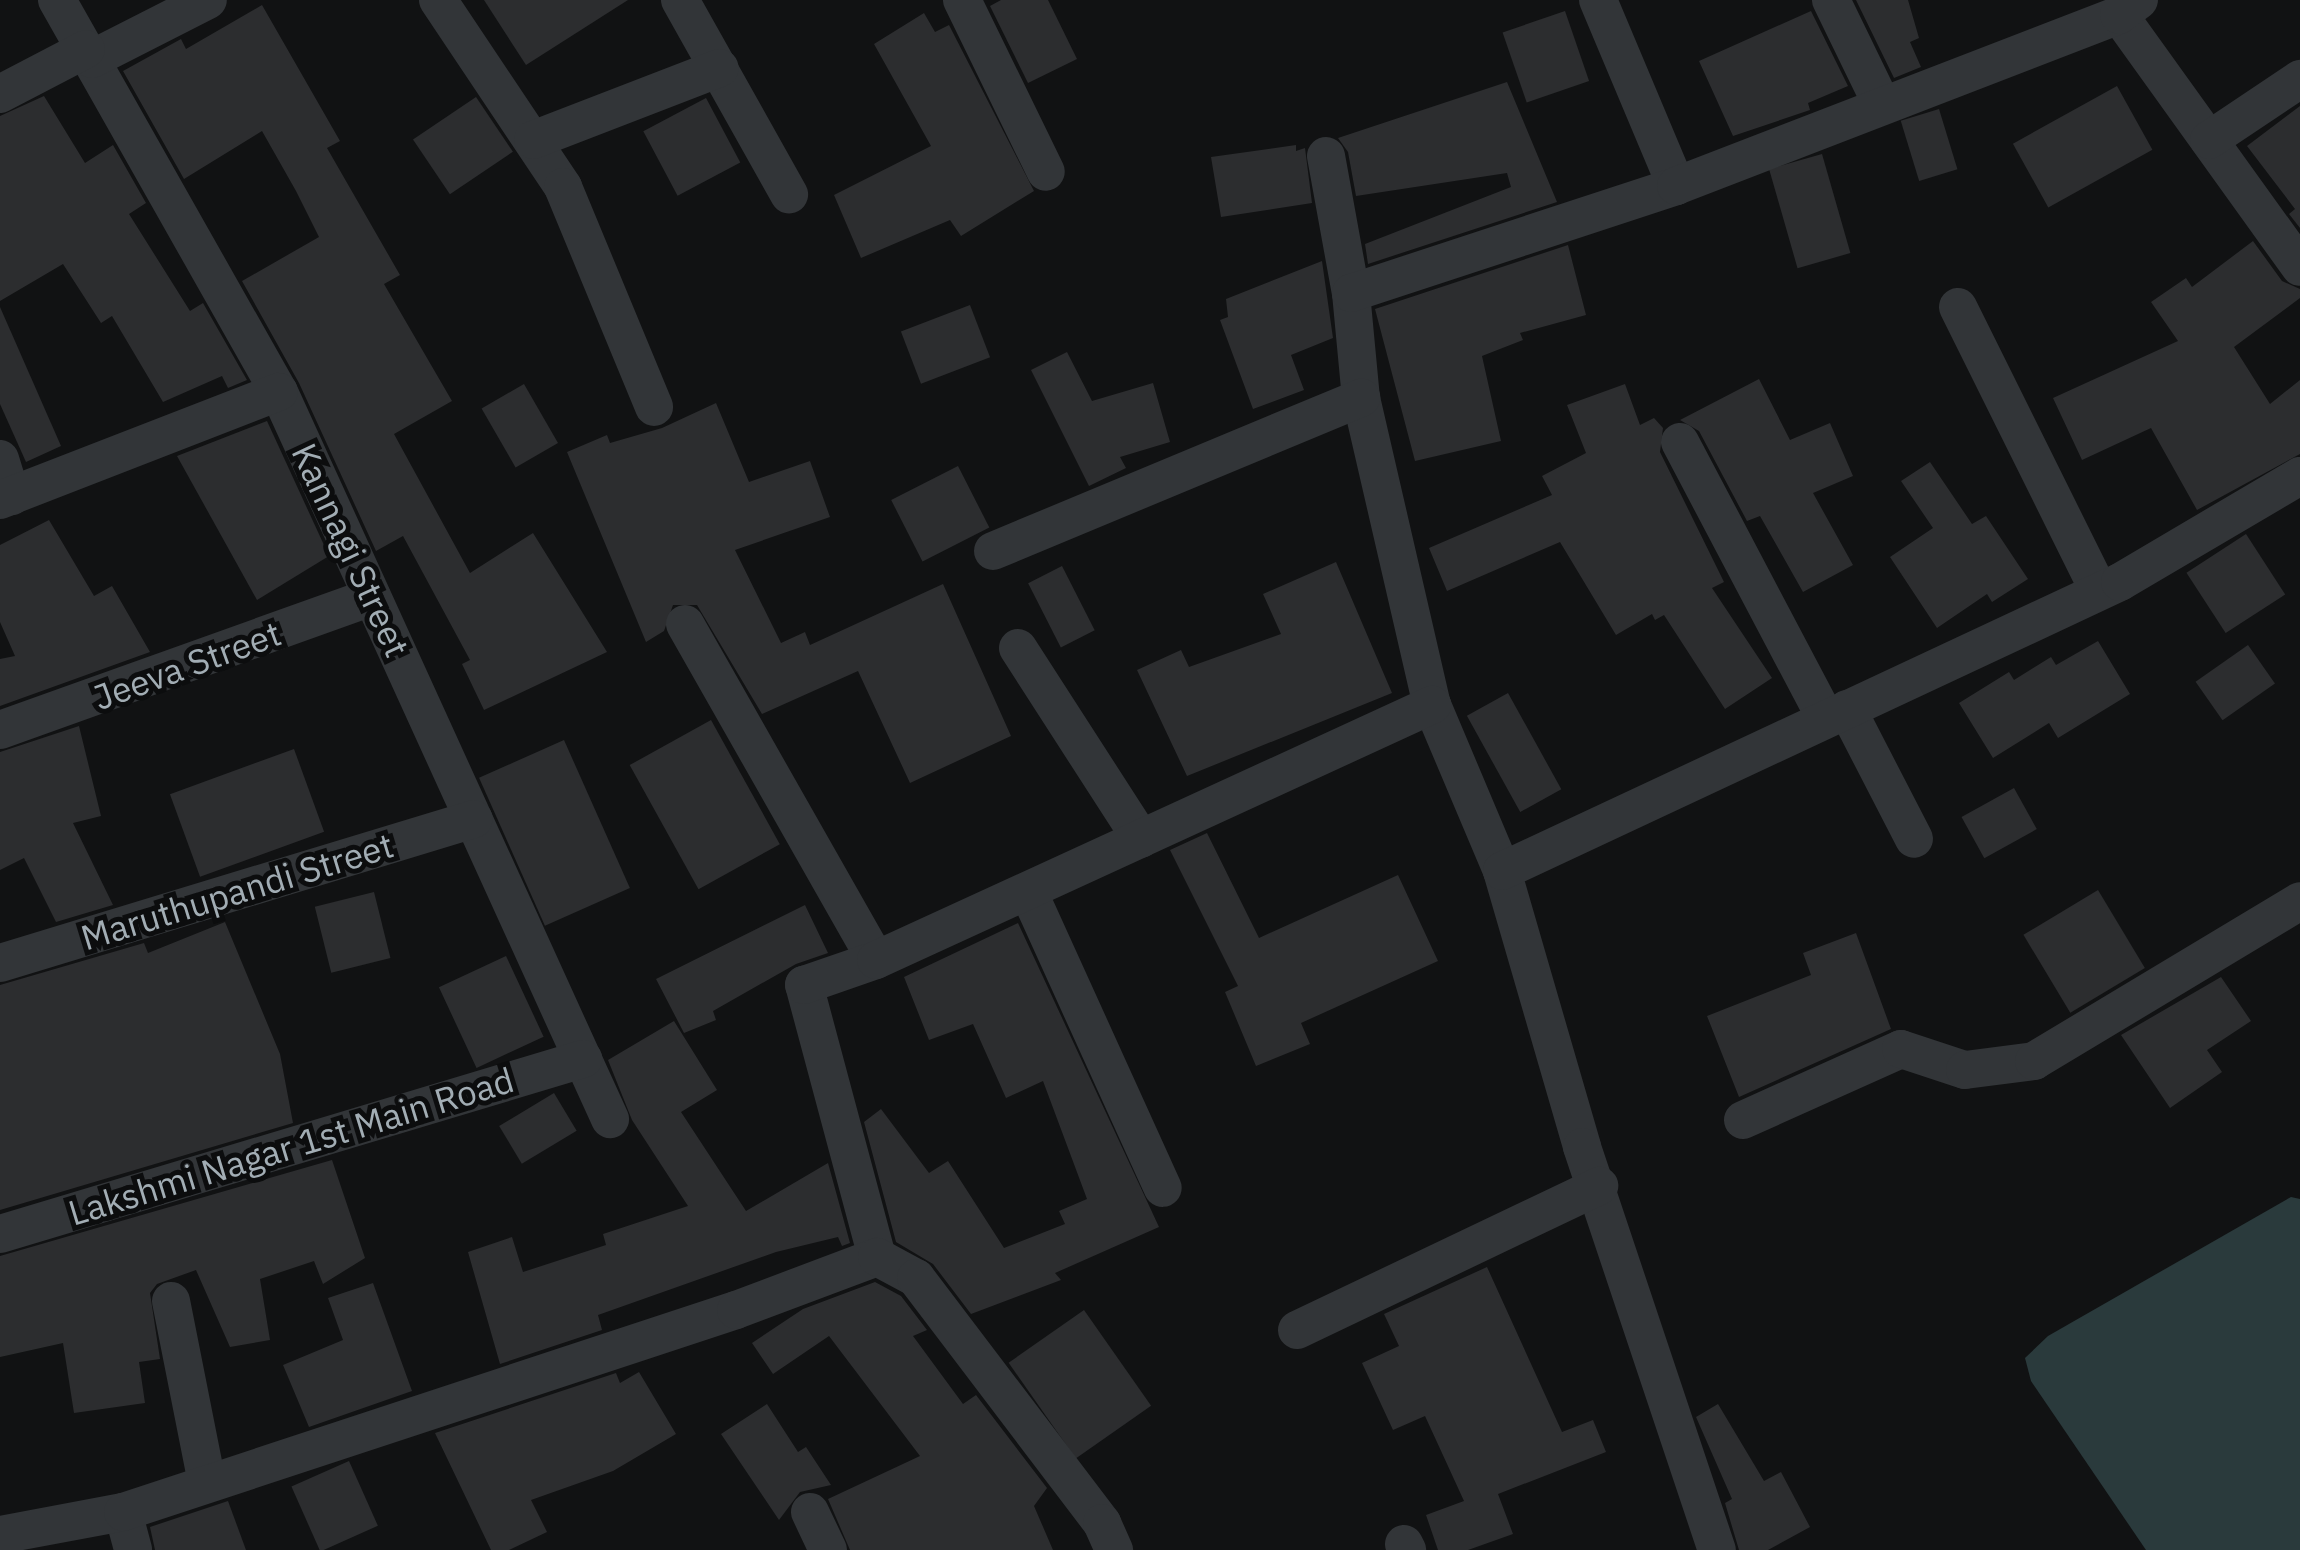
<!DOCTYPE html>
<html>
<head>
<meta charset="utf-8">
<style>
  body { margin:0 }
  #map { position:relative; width:2300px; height:1550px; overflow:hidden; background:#111213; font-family:"IBM Plex Sans",sans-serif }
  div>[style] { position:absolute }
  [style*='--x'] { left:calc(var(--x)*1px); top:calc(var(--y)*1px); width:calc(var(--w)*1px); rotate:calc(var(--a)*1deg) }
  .water>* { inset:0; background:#2a3a3c }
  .building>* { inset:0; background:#2c2d2f; transform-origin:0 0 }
  .street>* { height:38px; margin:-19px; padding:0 19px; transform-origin:19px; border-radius:19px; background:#323538 }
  span { translate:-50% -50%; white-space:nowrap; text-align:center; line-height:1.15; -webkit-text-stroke:10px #0c0d0e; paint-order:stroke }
  .street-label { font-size:35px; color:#a2adb4 }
</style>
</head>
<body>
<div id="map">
  <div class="water">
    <i style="clip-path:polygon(2291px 1197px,2300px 1199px,2300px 1550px,2146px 1550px,2031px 1381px,2025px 1358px,2048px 1336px)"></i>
  </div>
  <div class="building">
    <i style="clip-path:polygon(484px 0,628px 0,526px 65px)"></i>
    <i style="clip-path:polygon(1001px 0,1048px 0,1077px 59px,1028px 83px,990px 6px)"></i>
    <i style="clip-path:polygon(1856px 0,1908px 0,1919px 38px,1910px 42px,1921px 67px,1894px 78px)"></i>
    <i style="clip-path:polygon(262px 5px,340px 141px,327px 148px,400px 275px,384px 284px,452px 401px,394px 434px,470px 573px,533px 533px,607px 652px,484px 710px,462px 664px,470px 660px,403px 536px,376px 551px,299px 383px,242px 281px,319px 237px,296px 191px,262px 131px,184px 179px,123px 71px,181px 39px,186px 49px)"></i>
    <i style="left:1565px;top:11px;width:74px;height:66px;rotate:71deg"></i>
    <i style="clip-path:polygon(1811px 11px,1848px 86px,1808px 103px,1810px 110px,1733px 136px,1699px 61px)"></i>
    <i style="clip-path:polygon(924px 13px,935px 32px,949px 25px,1034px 191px,961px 236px,950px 220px,861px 258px,834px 195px,931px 146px,874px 44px)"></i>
    <i style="clip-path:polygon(1507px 82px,1557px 202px,1368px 264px,1365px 244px,1511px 187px,1507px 173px,1356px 196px,1348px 152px,1338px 138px)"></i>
    <i style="left:2117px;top:86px;width:73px;height:119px;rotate:61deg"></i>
    <i style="clip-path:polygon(44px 96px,85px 163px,113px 145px,146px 203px,129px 214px,190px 311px,203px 303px,247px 380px,228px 388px,222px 376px,163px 402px,112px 316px,101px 323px,63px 264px,0 301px,0 116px)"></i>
    <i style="left:476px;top:97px;width:66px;height:76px;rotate:56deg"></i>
    <i style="left:706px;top:98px;width:73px;height:71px;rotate:62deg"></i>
    <i style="clip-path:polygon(2300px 106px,2300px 228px,2289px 214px,2295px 209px,2247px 146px)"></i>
    <i style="left:1939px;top:109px;width:63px;height:40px;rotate:73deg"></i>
    <i style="clip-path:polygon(1296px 145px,1296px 151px,1305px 148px,1312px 203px,1221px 217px,1211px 157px)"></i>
    <i style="left:1822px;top:154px;width:103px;height:55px;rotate:74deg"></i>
    <i style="clip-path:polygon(2253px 241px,2282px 281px,2300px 289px,2300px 298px,2234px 347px,2270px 404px,2300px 380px,2300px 454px,2197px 510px,2151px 428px,2082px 460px,2053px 398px,2178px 341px,2151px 302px,2186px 278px,2192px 287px)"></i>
    <i style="clip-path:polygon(1568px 245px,1586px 315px,1520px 333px,1523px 340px,1482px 356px,1501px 441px,1415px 461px,1375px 309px)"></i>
    <i style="clip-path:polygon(1322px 261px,1333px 338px,1291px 355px,1304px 390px,1253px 409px,1220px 320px,1228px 317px,1226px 299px)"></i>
    <i style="left:970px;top:305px;width:56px;height:74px;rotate:69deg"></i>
    <i style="clip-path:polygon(0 307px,61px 446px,26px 462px,0 404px)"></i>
    <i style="clip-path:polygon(1067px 352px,1092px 401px,1153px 383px,1170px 442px,1120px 457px,1126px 468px,1089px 486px,1031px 370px)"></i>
    <i style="clip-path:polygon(1759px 379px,1790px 440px,1830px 423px,1853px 476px,1813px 493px,1853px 565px,1803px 592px,1760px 516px,1747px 521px,1699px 431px,1680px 420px)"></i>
    <i style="left:524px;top:384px;width:68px;height:49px;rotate:60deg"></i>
    <i style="clip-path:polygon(1625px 384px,1640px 425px,1654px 418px,1663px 428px,1660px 452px,1724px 582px,1712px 588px,1772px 678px,1725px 709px,1664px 615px,1655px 620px,1652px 614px,1616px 635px,1560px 542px,1447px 591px,1429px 548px,1552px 495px,1542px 476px,1586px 453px,1567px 405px)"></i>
    <i style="clip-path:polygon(716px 403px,749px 482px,810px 461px,830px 517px,735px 550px,781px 643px,805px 632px,810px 645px,943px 584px,1011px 736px,910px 783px,858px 671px,762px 714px,697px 605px,673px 605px,664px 631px,646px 642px,567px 452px,607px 435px,610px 443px,662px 428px)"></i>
    <i style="clip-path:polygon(267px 421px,329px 556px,257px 600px,177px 456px)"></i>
    <i style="clip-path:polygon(1930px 462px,1972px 524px,1986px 516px,2028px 579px,1992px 602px,1987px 594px,1937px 628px,1890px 557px,1933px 528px,1901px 481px)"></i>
    <i style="left:958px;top:466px;width:69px;height:75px;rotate:63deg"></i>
    <i style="clip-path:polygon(49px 520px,94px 596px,112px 586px,150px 652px,0 706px,0 659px,15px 656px,0 622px,0 545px)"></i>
    <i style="left:2246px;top:534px;width:72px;height:71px;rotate:57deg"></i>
    <i style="clip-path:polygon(1336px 562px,1392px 693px,1187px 776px,1137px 670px,1181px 650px,1189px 667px,1281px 634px,1263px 594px)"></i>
    <i style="left:1062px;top:566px;width:72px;height:38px;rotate:63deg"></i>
    <i style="clip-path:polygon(2098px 641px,2130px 694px,2058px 738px,2049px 723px,1993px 758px,1959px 703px,2009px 672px,2014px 680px,2051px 657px,2056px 665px)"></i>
    <i style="left:2248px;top:645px;width:47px;height:64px;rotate:55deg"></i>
    <i style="left:1508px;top:693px;width:110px;height:47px;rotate:61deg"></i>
    <i style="left:711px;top:720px;width:142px;height:93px;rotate:61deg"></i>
    <i style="clip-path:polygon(79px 726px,101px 816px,73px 823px,113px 905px,56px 922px,24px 858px,0 870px,0 752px)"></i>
    <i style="left:564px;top:740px;width:162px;height:93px;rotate:66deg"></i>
    <i style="left:294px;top:749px;width:88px;height:132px;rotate:70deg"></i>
    <i style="left:2014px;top:788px;width:47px;height:60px;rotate:61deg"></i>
    <i style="clip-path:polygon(1207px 833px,1259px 938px,1398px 875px,1438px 961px,1301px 1023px,1310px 1044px,1256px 1066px,1225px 992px,1238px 986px,1170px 850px)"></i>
    <i style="left:2098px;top:890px;width:91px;height:87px;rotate:59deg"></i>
    <i style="left:374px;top:892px;width:68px;height:61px;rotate:76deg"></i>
    <i style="clip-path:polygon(805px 905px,828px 953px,796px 964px,713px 1011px,716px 1020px,684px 1033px,656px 979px)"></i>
    <i style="clip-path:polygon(225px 922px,280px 1054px,293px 1123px,0 1210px,0 985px,144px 943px,148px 953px)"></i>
    <i style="clip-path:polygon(1018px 923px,1159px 1227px,1055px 1273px,1061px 1280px,971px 1314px,933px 1264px,896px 1242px,864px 1122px,881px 1109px,929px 1173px,948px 1161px,1004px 1248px,1065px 1224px,1059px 1211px,1087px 1199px,1043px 1081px,1006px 1098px,973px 1024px,929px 1040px,904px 977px)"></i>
    <i style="clip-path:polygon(1856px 933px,1891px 1029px,1739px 1097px,1707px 1016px,1811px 975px,1803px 953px)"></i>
    <i style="left:506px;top:956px;width:89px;height:74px;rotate:65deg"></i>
    <i style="clip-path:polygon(2221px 977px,2251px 1021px,2207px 1050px,2222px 1072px,2170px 1108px,2121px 1035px)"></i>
    <i style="clip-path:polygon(674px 1021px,717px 1090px,681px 1112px,746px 1211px,828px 1163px,850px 1243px,842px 1246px,838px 1237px,776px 1252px,598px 1315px,602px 1330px,500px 1364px,468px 1252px,512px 1237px,523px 1272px,606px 1245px,603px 1234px,688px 1206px,632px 1120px,608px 1060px)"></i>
    <i style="left:554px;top:1093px;width:44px;height:64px;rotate:59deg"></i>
    <i style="clip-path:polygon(332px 1160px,365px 1258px,323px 1284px,314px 1261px,260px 1279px,270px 1340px,230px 1347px,196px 1270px,157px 1284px,150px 1293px,160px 1359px,139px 1362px,145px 1403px,74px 1413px,63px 1343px,0 1357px,0 1256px)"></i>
    <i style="clip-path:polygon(1487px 1267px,1562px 1432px,1593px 1420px,1606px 1452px,1498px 1494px,1513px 1534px,1468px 1550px,1438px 1550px,1426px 1515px,1464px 1501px,1425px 1416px,1393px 1430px,1362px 1363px,1399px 1346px,1384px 1314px)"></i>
    <i style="clip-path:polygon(875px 1282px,901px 1296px,927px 1330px,913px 1336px,963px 1404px,976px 1395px,1047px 1488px,1034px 1506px,1053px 1550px,850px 1550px,828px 1499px,920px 1456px,829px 1336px,773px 1374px,752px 1343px,803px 1309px)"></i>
    <i style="clip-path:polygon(373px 1283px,412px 1391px,309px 1427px,283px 1365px,343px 1340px,328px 1298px)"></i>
    <i style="left:1084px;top:1310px;width:117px;height:92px;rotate:55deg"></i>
    <i style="clip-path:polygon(639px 1372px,676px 1434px,613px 1471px,531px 1500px,547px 1532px,509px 1550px,491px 1550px,435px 1433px,616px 1373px,620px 1383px)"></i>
    <i style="clip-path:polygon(767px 1404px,798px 1452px,806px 1447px,831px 1485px,800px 1492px,779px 1520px,721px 1434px)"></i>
    <i style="clip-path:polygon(1718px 1404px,1764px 1481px,1781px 1472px,1810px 1527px,1768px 1550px,1739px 1550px,1725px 1503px,1732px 1499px,1696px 1417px)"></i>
    <i style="left:349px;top:1461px;width:71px;height:63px;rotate:66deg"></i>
    <i style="clip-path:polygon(228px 1501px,246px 1550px,155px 1550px,150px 1527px)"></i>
  </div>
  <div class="street">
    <i style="--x:57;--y:0;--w:450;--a:60.5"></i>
    <i style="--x:279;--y:392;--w:799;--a:65.52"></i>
    <i style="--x:438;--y:0;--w:225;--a:56.2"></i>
    <i style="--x:563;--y:187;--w:238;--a:67.5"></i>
    <i style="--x:680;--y:0;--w:223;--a:60.7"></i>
    <i style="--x:962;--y:0;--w:191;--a:64"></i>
    <i style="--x:1598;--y:0;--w:202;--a:67.2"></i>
    <i style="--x:1831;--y:0;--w:114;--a:64.1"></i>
    <i style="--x:2119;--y:15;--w:310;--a:54.3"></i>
    <i style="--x:92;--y:59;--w:130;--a:-27"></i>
    <i style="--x:0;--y:94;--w:97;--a:-27.6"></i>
    <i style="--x:533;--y:140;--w:200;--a:-21.1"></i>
    <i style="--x:2209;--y:140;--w:110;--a:-33.8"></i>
    <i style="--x:1326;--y:156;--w:139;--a:79.7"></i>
    <i style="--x:1351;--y:293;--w:105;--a:84.6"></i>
    <i style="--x:1361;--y:398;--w:315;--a:77"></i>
    <i style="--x:1432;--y:705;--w:180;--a:67.1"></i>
    <i style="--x:1502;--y:871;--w:287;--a:73.8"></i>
    <i style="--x:1582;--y:1147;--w:425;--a:71.5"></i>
    <i style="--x:1351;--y:293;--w:342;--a:-18.2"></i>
    <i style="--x:1676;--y:186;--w:475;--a:-21.1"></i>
    <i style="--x:2119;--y:15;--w:25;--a:-37"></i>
    <i style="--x:1958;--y:307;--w:317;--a:63.6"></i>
    <i style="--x:1680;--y:442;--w:313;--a:62.2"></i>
    <i style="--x:0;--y:459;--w:39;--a:73"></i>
    <i style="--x:0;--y:500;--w:299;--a:-21.2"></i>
    <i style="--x:993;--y:551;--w:399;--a:-22.6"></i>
    <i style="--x:685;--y:624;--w:386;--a:60.4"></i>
    <i style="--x:1018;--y:648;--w:227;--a:57.2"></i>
    <i style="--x:1847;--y:709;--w:146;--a:62.7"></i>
    <i style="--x:0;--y:730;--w:395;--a:-19.7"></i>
    <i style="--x:1502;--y:871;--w:682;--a:-25.06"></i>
    <i style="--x:2120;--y:582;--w:209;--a:-30.5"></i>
    <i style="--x:1028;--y:891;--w:326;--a:65.6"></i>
    <i style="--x:0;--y:963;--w:495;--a:-16.9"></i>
    <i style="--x:1743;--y:1120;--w:173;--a:-24.2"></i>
    <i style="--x:1901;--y:1049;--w:67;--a:18.2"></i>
    <i style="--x:1965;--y:1070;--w:70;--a:-7.4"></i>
    <i style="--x:2034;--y:1061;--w:310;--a:-31"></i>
    <i style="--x:0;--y:1234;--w:609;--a:-16.71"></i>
    <i style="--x:877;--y:1257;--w:282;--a:-105"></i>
    <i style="--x:804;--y:985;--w:76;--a:-19.1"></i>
    <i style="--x:876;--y:960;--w:612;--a:-24.64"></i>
    <i style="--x:171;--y:1301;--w:186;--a:78.8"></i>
    <i style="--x:1297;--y:1330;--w:335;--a:-25.5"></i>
    <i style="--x:123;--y:1512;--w:39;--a:75"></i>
    <i style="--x:810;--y:1512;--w:42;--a:64.7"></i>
    <i style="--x:0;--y:1535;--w:125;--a:-10.6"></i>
    <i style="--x:123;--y:1512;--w:645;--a:-18.24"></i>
    <i style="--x:736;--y:1310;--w:151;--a:-20.6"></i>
    <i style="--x:877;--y:1257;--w:44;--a:28.3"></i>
    <i style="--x:916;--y:1278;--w:308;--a:52.8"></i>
    <i style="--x:1102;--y:1523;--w:30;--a:66"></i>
    <i style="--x:1404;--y:1544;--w:7;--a:63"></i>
  </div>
  <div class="street-label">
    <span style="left:351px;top:550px;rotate:65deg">Kannagi Street</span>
    <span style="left:187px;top:665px;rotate:-20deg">Jeeva Street</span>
    <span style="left:237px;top:891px;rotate:-17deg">Maruthupandi Street</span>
    <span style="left:291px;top:1146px;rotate:-17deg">Lakshmi Nagar 1st Main Road</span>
  </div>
</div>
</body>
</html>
